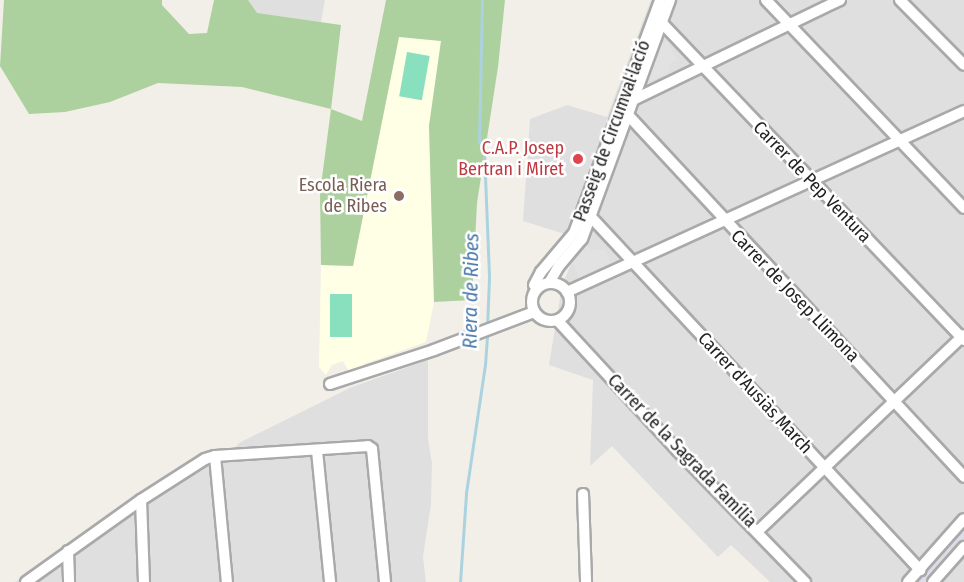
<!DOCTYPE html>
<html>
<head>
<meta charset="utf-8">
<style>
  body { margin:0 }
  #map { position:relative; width:964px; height:582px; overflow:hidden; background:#f2efe9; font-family:"Fira Sans Condensed",sans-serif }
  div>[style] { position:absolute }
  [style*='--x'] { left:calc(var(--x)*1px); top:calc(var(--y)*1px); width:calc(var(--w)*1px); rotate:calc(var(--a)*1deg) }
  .residential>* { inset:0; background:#e0dfdf }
  .education>* { inset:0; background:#ffffe5 }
  .forest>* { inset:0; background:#add19e }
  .pitch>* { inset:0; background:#88e0be; transform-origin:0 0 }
  .parking>* { inset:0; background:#e2e2e2 }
  .plaza>* { inset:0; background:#dddde8 }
  .stream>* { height:3px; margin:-1.5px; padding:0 1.5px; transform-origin:1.5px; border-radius:1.5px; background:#aad3df }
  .roads { filter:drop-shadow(2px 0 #a9a9a9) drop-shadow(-2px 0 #a9a9a9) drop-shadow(0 2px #a9a9a9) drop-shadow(0 -2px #a9a9a9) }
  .minor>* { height:10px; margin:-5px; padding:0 5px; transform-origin:5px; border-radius:5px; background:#fff }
  .minor>.ring { margin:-5px; padding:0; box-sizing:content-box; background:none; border:10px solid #fff; border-radius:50% }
  .dots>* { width:16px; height:16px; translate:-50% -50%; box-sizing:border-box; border:3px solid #fff; border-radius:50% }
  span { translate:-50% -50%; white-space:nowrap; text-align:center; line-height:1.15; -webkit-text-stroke:5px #fff; paint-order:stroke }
  .street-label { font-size:18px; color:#222 }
  .health-label { font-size:18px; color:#be3a42 }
  .right { translate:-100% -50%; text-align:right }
  .education-label { font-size:18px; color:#785e54 }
  .water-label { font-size:20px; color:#4a7aab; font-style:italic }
</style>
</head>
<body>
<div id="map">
  <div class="residential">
    <i style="clip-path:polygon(245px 0,325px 0,319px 32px,257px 21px)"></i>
    <i style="clip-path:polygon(651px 0,964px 0,964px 582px,770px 582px,731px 545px,718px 557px,612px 446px,590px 466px,593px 380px,549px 365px,562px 286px,581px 239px,523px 221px,530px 119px,567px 105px,607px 117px)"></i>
    <i style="clip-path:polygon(428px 360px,428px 439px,432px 463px,431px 504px,423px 557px,426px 582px,15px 582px,206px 450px,234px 449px,239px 443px,352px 387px)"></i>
  </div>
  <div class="education">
    <i style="clip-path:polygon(399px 36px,441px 41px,429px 126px,434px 302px,426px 342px,364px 364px,364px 367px,354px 371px,348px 370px,343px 361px,332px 365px,326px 375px,319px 367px,321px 265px,353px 266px)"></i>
  </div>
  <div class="forest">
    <i style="clip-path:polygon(4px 0,162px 0,162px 5px,189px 34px,207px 33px,214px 0,248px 0,257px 13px,341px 25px,331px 109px,362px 121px,386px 0,505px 0,498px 67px,477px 203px,472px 300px,434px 302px,429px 126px,441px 41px,399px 37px,353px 266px,321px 265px,320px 193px,331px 109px,242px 87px,158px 83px,110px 102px,65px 112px,29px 114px,0 66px)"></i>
  </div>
  <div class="pitch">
    <i style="left:407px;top:52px;width:23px;height:45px;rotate:10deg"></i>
    <i style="left:330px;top:294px;width:22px;height:43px"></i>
  </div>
  <div class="parking">
    <i style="clip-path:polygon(658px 39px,661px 43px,667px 41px,677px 60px,668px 65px,671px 71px,651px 81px,648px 75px)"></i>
    <i style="clip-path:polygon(582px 239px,591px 250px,605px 250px,610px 263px,580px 277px,568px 256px)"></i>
  </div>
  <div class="plaza">
    <i style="clip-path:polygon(964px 523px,964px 539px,941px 565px,926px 582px,912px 582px)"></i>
  </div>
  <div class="stream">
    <i style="--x:482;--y:0;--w:141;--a:91.2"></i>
    <i style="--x:479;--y:141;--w:11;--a:63"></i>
    <i style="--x:484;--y:151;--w:127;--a:87.7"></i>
    <i style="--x:489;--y:278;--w:49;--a:92.3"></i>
    <i style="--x:460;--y:582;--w:89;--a:-86.1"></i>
    <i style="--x:466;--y:493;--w:129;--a:-81.6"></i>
    <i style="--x:485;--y:365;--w:32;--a:-86"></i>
  </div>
  <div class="roads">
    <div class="minor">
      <i style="--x:766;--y:0;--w:287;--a:46.4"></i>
      <i style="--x:900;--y:0;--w:91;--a:45.4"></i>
      <i style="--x:661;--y:22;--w:439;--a:46.4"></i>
      <i style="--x:633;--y:100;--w:230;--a:-25.8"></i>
      <i style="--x:628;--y:115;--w:494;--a:47.1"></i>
      <i style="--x:591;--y:217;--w:483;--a:47"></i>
      <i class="ring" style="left:532px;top:283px;width:28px;height:28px"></i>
      <i style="--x:549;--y:283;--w:20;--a:-60"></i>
      <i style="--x:559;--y:266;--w:35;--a:-50"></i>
      <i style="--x:582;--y:239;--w:255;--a:-69.8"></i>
      <i style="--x:534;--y:285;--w:15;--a:-62"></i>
      <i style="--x:541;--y:272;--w:51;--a:-49.8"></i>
      <i style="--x:574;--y:233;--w:248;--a:-69.7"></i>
      <i style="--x:567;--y:292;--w:436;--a:-24.5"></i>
      <i style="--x:558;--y:321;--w:176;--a:47.3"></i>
      <i style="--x:677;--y:450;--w:184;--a:45.9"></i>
      <i style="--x:330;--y:384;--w:109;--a:-18.1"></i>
      <i style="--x:434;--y:350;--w:107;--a:-20.8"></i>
      <i style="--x:317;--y:451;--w:132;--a:84.3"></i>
      <i style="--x:215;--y:456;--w:127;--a:84.6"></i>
      <i style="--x:583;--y:494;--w:88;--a:88"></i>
      <i style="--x:141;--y:500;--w:82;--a:87.9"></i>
      <i style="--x:758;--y:531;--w:284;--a:-43.6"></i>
      <i style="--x:68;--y:551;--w:31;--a:88"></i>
      <i style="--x:26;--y:582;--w:141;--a:-35.5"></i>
      <i style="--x:141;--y:500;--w:76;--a:-32.6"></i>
      <i style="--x:205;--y:459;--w:10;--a:-17"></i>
      <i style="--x:215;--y:456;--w:153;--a:-3.7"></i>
      <i style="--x:368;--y:446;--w:5;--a:37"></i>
      <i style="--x:372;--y:449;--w:134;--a:84.4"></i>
      <i style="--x:908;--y:582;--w:84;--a:-48.4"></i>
      <i style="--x:933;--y:582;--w:47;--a:-48.5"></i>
    </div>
  </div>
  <div class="dots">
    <i style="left:578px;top:159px;background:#e0444e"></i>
    <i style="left:399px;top:196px;background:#8d6e63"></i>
  </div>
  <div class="street-label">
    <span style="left:612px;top:131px;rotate:-70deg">Passeig de Circumval·lació</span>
    <span style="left:812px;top:182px;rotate:46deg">Carrer de Pep Ventura</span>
    <span style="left:795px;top:296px;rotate:46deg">Carrer de Josep Llimona</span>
    <span style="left:755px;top:393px;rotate:47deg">Carrer d'Ausiàs March</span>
    <span style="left:682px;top:451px;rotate:46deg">Carrer de la Sagrada Família</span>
  </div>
  <div class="health-label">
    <span class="right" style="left:564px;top:159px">C.A.P. Josep<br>Bertran i Miret</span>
  </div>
  <div class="education-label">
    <span class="right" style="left:387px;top:196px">Escola Riera<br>de Ribes</span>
  </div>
  <div class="water-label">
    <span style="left:471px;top:291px;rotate:-89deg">Riera de Ribes</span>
  </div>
</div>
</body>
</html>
